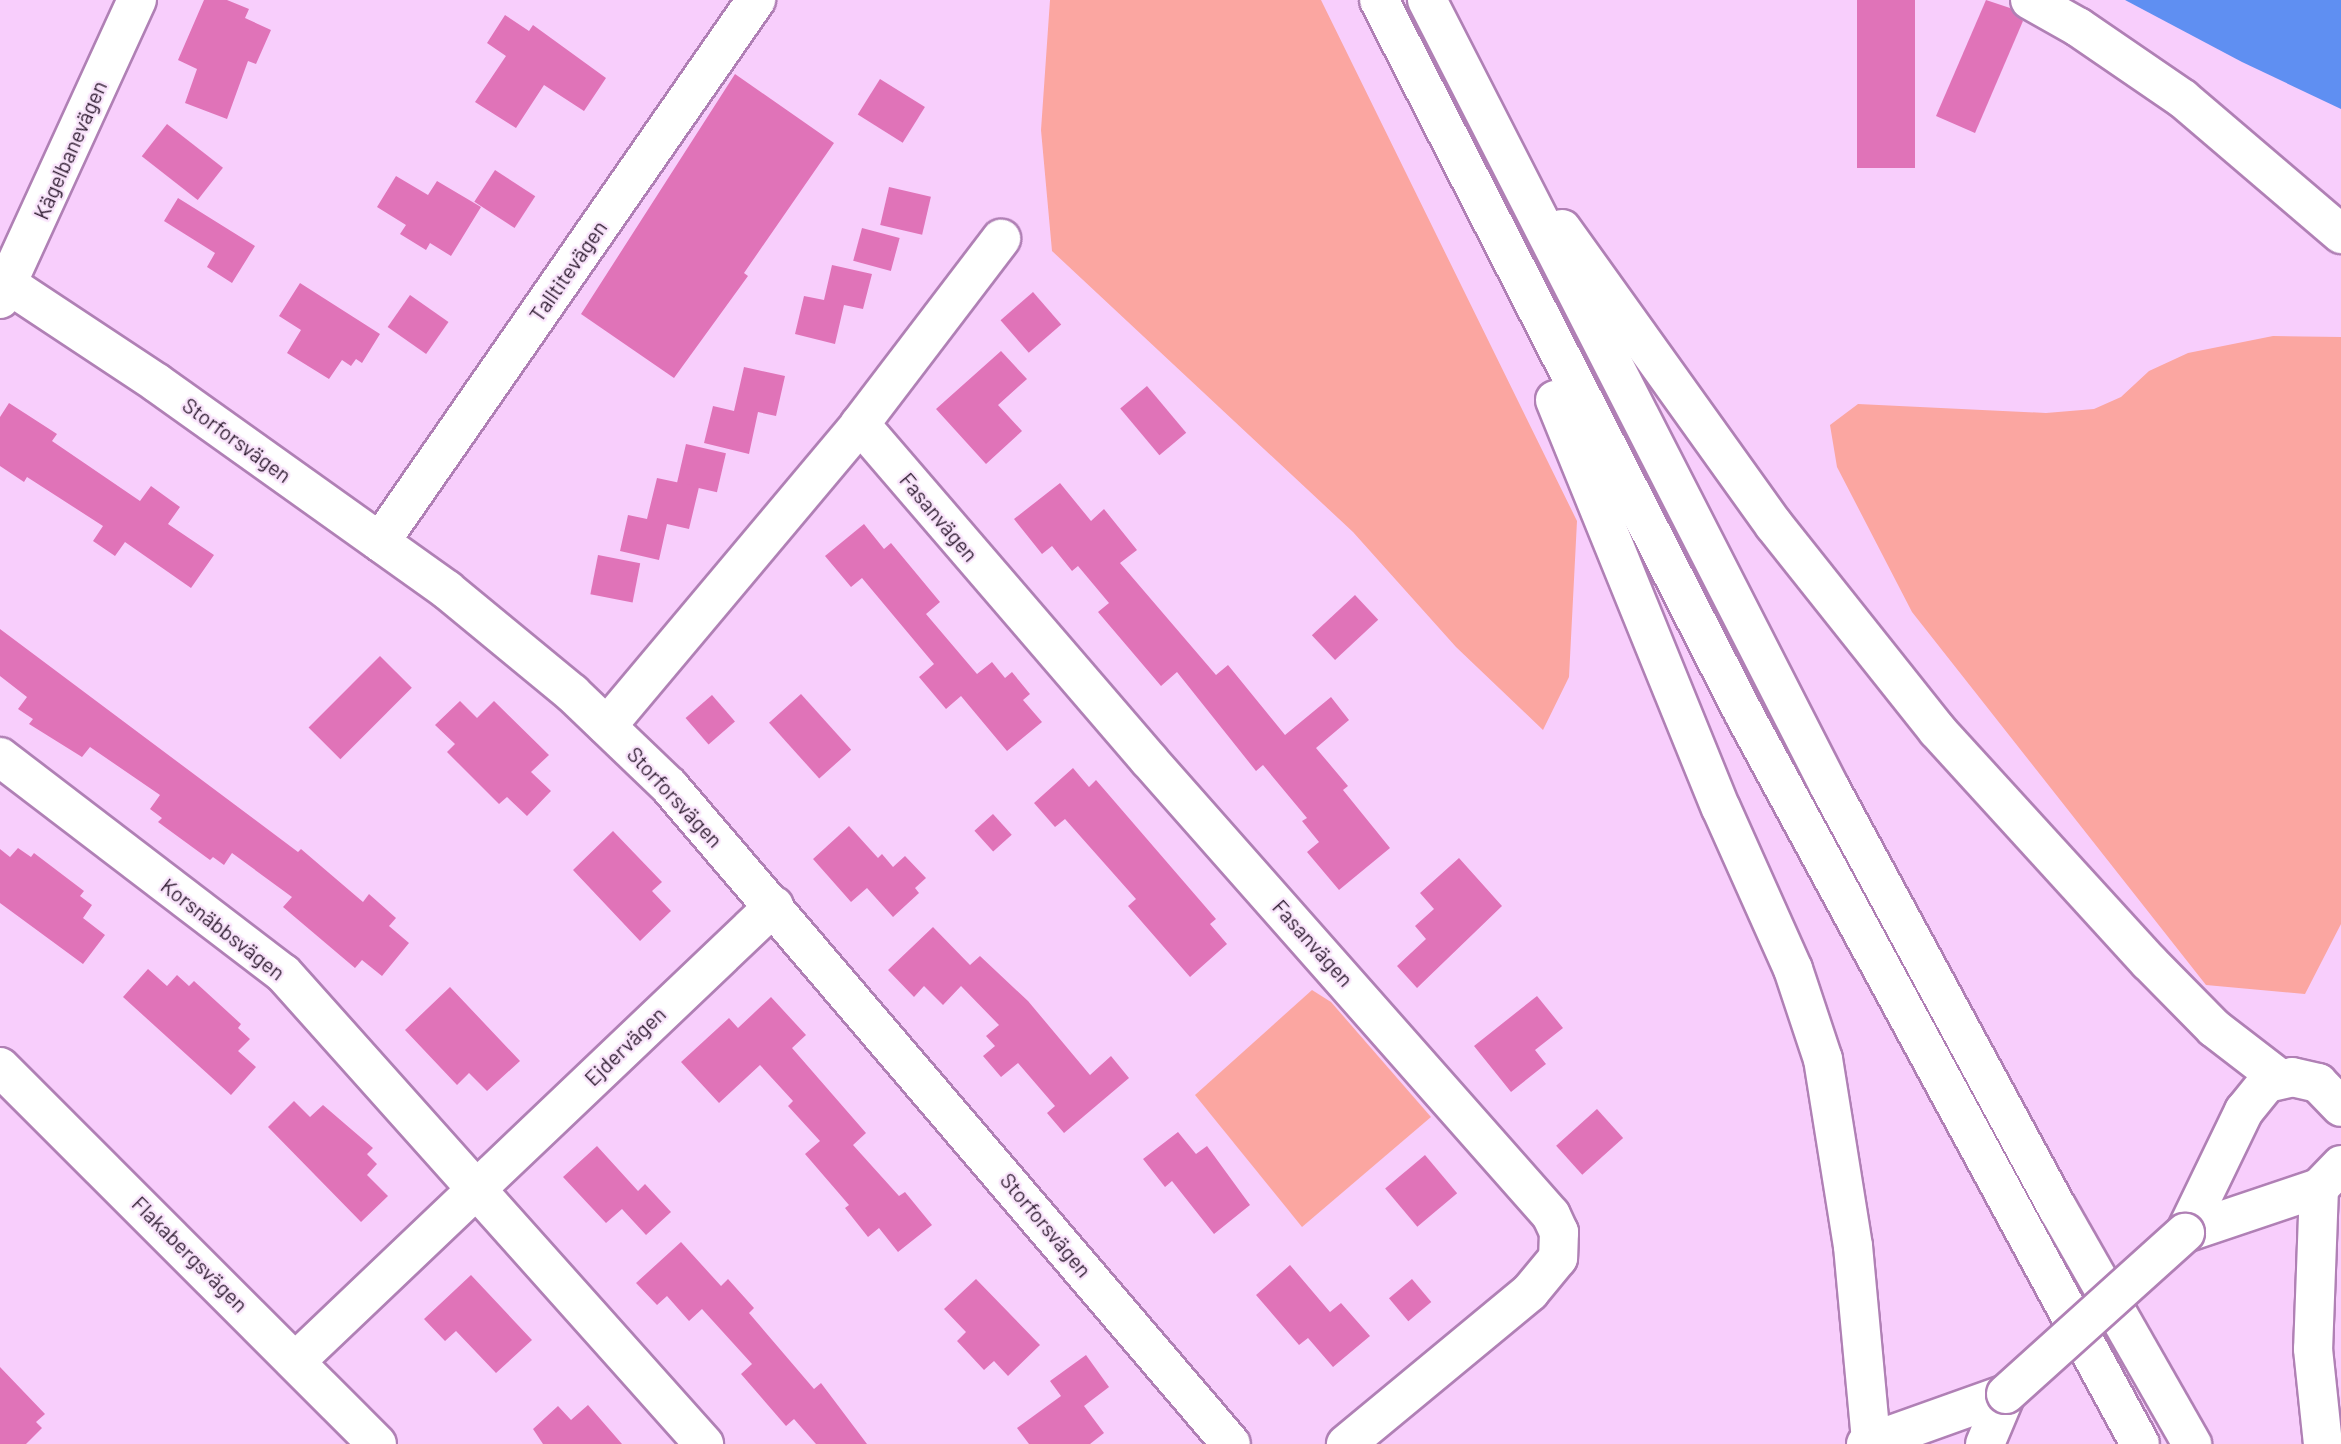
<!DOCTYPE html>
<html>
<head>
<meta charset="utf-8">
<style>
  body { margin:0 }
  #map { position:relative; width:2341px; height:1444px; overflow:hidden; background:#f8cefc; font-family:Barlow,sans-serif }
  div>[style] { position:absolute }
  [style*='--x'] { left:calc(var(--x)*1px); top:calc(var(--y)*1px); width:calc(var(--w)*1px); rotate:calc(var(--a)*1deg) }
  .green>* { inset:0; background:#fba6a1 }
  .water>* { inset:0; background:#5f8ff2 }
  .building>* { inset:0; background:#e073b8; transform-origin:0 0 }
  .roads { filter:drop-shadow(2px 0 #b080b5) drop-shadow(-2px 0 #b080b5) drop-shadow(0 2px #b080b5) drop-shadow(0 -2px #b080b5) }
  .minor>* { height:38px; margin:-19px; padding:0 19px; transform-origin:19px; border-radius:19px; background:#fff }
  .highway>* { height:38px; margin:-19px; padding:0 19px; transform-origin:19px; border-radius:19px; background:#fff }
  .bridges { filter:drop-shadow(2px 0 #b080b5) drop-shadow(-2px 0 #b080b5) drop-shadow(0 2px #b080b5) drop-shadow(0 -2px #b080b5) }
  .minor-bridge>* { height:38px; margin:-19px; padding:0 19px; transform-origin:19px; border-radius:19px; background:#fff }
  span { translate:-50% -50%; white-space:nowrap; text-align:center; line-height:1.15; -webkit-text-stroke:5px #f9e4fb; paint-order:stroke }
  .street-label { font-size:21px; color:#311e33 }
</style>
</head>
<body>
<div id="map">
  <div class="green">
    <i style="clip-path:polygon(1050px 0,1321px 0,1577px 521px,1569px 677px,1543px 730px,1456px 647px,1353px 532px,1052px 251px,1041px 130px)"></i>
    <i style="clip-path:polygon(2273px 336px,2341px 337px,2341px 924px,2305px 994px,2206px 985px,1912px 612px,1837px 467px,1830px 425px,1858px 404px,2046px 413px,2094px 409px,2121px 397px,2149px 371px,2188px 353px)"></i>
    <i style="clip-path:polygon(1312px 990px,1331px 1002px,1431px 1117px,1302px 1227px,1195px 1095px)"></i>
  </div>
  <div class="water">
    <i style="clip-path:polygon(2125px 0,2341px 0,2341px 109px,2242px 62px)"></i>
  </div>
  <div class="building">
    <i style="clip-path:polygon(204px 0,227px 0,249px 9px,245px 18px,271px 30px,256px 64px,248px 61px,227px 119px,185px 103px,197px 69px,178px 60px)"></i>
    <i style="left:1857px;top:0;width:58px;height:168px"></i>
    <i style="clip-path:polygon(1986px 0,2010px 8px,2023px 21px,1975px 133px,1936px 116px)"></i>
    <i style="clip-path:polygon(505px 15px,529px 31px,533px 25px,606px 78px,584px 111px,544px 85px,516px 128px,475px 102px,506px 56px,487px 43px)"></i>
    <i style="clip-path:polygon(735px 74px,834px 143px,744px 273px,748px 276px,674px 378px,581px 314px)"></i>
    <i style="left:880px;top:79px;width:53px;height:42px;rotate:32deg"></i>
    <i style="left:167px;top:124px;width:71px;height:41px;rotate:38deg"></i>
    <i style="left:495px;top:170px;width:48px;height:38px;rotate:33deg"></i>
    <i style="clip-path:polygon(396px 176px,428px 195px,437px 181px,481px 207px,451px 256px,430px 243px,426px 250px,400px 234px,406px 225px,377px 207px)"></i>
    <i style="left:889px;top:187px;width:43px;height:39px;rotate:13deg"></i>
    <i style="clip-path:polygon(178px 198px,255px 246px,232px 283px,207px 267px,215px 253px,164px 221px)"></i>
    <i style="left:862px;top:228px;width:39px;height:34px;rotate:15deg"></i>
    <i style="clip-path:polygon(832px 265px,872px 274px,863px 309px,844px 305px,835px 344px,795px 334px,804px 296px,824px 300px)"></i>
    <i style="clip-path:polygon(300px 283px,380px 334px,362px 363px,356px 359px,351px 366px,342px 360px,329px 379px,287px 353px,301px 330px,279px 316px)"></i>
    <i style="left:1033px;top:292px;width:43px;height:43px;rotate:49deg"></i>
    <i style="left:410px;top:295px;width:47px;height:39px;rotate:35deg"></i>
    <i style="clip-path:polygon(1001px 351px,1027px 379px,998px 405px,1022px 431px,986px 464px,936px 409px)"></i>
    <i style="clip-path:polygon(744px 367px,785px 376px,776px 416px,758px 412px,749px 454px,704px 443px,713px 406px,734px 411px)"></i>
    <i style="left:1147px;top:386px;width:61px;height:35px;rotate:50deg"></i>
    <i style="clip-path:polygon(9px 403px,57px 434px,52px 441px,140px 501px,151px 486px,180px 507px,168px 524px,214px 555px,191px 588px,125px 542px,115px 556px,93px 541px,103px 526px,27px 477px,24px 482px,0 466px,0 417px)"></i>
    <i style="left:686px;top:444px;width:41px;height:40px;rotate:13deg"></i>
    <i style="clip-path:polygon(657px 478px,699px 487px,689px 529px,667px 524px,659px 560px,620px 551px,628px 515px,647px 519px)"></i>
    <i style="clip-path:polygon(1060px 483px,1091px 521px,1104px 509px,1137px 550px,1120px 563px,1216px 675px,1228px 665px,1285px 735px,1331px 697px,1349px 720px,1316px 748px,1348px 786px,1343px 790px,1390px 848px,1339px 890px,1307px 852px,1319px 842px,1302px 821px,1307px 818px,1263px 765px,1256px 771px,1177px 672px,1161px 686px,1098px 612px,1109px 603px,1078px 566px,1072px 571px,1052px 546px,1042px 554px,1014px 519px)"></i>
    <i style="clip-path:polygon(864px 524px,884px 549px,891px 543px,940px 602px,926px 614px,977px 674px,992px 662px,1005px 678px,1012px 672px,1030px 694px,1023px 700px,1042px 722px,1007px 751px,961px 696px,946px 709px,919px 677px,934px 664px,862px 578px,851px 587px,825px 556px)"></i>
    <i style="left:598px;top:555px;width:43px;height:40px;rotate:11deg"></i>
    <i style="left:1355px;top:595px;width:34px;height:59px;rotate:47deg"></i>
    <i style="clip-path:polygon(0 629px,298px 852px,301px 849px,363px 902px,369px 894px,396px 918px,389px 926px,409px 943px,382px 976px,362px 960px,355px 968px,283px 907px,292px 897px,232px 853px,224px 865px,213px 857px,210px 860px,158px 822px,162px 818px,150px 809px,160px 795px,90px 747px,82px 757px,29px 724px,33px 719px,18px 709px,27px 697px,0 676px)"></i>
    <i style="left:380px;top:656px;width:45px;height:101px;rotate:45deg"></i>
    <i style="left:801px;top:694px;width:75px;height:43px;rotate:48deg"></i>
    <i style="left:712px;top:695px;width:35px;height:35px;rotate:49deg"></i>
    <i style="clip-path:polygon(460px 701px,477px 718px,494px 701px,549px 755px,531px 772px,551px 791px,527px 816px,507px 797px,499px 804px,447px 752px,455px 744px,435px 725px)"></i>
    <i style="clip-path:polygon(1073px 768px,1089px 787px,1096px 780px,1216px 919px,1210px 924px,1227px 944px,1190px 977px,1128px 906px,1136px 899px,1065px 819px,1055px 827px,1034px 803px)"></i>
    <i style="left:993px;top:814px;width:28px;height:25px;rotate:48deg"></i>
    <i style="clip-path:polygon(849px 826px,878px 858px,882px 854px,893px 867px,905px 856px,926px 878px,915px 888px,919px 893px,893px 917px,867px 888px,851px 902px,813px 859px)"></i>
    <i style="clip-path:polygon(613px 831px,662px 882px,652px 891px,671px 911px,640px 941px,573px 870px)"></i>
    <i style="clip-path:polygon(18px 848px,31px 857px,34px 853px,84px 891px,80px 896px,92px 905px,83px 918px,105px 935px,83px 964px,0 903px,0 849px,10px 857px)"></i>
    <i style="clip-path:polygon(1459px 858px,1502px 906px,1417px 988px,1397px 966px,1426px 939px,1415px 926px,1434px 909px,1420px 893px)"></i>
    <i style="clip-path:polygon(933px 927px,970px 965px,980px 956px,1028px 1001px,1090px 1075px,1111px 1056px,1129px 1078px,1064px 1133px,1047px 1113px,1055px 1106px,1018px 1063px,1001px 1077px,983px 1056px,995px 1046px,986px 1036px,999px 1025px,961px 986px,943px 1005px,924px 986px,914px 997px,888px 970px)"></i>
    <i style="clip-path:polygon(148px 969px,167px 986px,177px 975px,189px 986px,194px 981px,241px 1024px,238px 1028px,250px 1039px,238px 1051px,256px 1067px,231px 1095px,123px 997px)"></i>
    <i style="clip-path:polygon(450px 987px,520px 1061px,487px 1091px,469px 1073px,457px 1085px,405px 1030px)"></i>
    <i style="clip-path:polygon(1537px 996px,1563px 1028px,1535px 1050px,1546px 1064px,1511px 1092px,1474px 1046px)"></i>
    <i style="clip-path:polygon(771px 997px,806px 1035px,792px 1048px,866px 1133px,853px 1145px,899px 1196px,905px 1192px,932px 1225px,898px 1252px,879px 1228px,868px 1237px,845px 1208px,849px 1205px,805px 1154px,820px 1141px,788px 1106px,793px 1101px,760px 1065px,719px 1103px,681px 1062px,729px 1018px,738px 1028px)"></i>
    <i style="clip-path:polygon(294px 1101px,310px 1117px,323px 1105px,373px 1148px,367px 1154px,377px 1164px,367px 1175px,388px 1196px,361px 1222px,268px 1127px)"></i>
    <i style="left:1597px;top:1109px;width:39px;height:55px;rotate:48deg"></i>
    <i style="clip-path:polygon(1178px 1132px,1196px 1154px,1207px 1146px,1250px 1205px,1214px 1234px,1172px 1181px,1165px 1187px,1143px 1159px)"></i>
    <i style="clip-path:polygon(597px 1146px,638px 1191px,645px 1184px,671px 1212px,646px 1235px,622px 1209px,606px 1223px,563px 1177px)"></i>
    <i style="left:1425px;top:1155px;width:50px;height:52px;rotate:50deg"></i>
    <i style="clip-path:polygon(681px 1242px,721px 1286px,728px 1279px,754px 1308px,749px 1313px,814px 1389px,821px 1383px,867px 1444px,816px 1444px,794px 1419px,786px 1426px,741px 1374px,752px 1364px,702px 1309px,689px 1321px,667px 1296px,657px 1305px,636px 1283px)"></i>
    <i style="clip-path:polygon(1290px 1265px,1330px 1312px,1341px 1303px,1370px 1336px,1333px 1367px,1308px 1338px,1299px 1345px,1256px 1295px)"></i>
    <i style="clip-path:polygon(471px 1275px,532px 1340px,496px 1373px,456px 1331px,445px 1341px,424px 1319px)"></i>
    <i style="clip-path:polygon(976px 1279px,1040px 1345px,1008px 1376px,994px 1361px,984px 1370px,957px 1341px,966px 1332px,944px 1309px)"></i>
    <i style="left:1412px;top:1279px;width:30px;height:30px;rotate:50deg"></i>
    <i style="clip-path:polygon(1086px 1355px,1109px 1387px,1084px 1406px,1104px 1433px,1090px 1444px,1029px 1444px,1017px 1428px,1061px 1396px,1050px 1381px)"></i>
    <i style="clip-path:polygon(0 1367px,45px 1414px,36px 1422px,42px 1428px,26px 1444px,0 1444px)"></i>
    <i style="clip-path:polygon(588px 1405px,622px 1444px,543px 1444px,533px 1429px,558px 1406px,571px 1420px)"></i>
  </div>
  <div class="roads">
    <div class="minor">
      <i style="--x:2030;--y:0;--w:55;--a:29.4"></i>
      <i style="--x:2078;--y:27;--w:127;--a:34.4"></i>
      <i style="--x:2183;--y:99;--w:208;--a:40.5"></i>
      <i style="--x:0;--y:279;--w:188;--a:33.5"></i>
      <i style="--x:157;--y:383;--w:356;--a:35.5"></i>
      <i style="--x:447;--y:590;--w:162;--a:39.5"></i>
      <i style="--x:572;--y:693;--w:134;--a:43.8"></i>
      <i style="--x:669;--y:786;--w:865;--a:49.5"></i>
      <i style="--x:0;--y:299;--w:329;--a:-65.4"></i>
      <i style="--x:860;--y:424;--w:443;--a:49.3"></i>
      <i style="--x:1149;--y:760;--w:607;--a:48.54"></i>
      <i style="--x:1551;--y:1215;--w:19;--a:65"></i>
      <i style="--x:1559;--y:1232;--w:26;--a:92"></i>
      <i style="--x:1558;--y:1258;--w:44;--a:129.5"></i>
      <i style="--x:1530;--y:1292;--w:239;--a:140.4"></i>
      <i style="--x:380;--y:542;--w:660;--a:-55.25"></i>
      <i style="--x:607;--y:726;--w:394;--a:-50"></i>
      <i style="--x:860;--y:424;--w:233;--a:-52.7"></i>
      <i style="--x:0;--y:757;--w:356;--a:37.4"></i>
      <i style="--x:283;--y:973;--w:632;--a:48.21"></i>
      <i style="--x:0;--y:1067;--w:533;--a:45"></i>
      <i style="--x:2185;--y:1233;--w:136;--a:-64.2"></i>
      <i style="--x:2244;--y:1111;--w:36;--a:-51"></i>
      <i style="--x:2267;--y:1083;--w:26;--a:-13"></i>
      <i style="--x:2292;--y:1077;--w:27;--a:13"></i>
      <i style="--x:2318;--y:1083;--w:33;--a:46"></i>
      <i style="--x:2185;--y:1233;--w:141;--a:-18.6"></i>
      <i style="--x:2319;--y:1188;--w:32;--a:-46"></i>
      <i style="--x:296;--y:1361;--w:660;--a:-43.59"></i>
      <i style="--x:1866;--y:1444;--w:149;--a:-19.7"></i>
      <i style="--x:1985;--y:1444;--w:54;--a:-67.2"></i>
    </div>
    <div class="highway">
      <i style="--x:1379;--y:0;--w:802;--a:62.92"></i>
      <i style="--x:1744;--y:714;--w:830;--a:61.52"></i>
      <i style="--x:1427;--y:0;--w:883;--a:62.91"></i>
      <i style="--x:1829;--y:786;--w:481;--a:61.6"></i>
      <i style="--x:2058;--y:1209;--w:271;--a:60.3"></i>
      <i style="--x:1562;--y:229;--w:364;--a:54.4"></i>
      <i style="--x:1774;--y:525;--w:262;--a:51.5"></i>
      <i style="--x:1937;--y:730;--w:314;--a:47.6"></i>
      <i style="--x:2149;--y:962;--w:93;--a:45.4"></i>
      <i style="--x:2214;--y:1028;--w:82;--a:37.6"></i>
      <i style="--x:1555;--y:400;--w:440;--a:67.9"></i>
      <i style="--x:1721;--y:808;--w:176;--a:65.9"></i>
      <i style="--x:1793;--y:969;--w:95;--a:71.6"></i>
      <i style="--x:1823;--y:1059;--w:189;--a:80.9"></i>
      <i style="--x:1853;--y:1246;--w:196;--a:84.7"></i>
      <i style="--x:2319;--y:1188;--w:161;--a:92.1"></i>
      <i style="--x:2313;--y:1349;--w:96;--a:84"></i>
    </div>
  </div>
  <div class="bridges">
    <div class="minor-bridge">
      <i style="--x:2006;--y:1394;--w:241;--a:-42"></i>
    </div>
  </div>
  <div class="street-label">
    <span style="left:70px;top:150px;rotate:-66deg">Kägelbanevägen</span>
    <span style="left:568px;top:271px;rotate:-55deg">Talltitevägen</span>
    <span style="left:237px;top:440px;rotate:36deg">Storforsvägen</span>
    <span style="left:939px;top:517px;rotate:50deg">Fasanvägen</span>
    <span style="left:675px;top:797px;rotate:47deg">Storforsvägen</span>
    <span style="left:223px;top:929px;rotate:38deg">Korsnäbbsvägen</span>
    <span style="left:1313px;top:943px;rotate:48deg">Fasanvägen</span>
    <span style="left:625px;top:1046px;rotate:-44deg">Ejdervägen</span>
    <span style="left:1046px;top:1225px;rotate:50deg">Storforsvägen</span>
    <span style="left:190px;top:1254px;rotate:45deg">Flakabergsvägen</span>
  </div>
</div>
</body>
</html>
